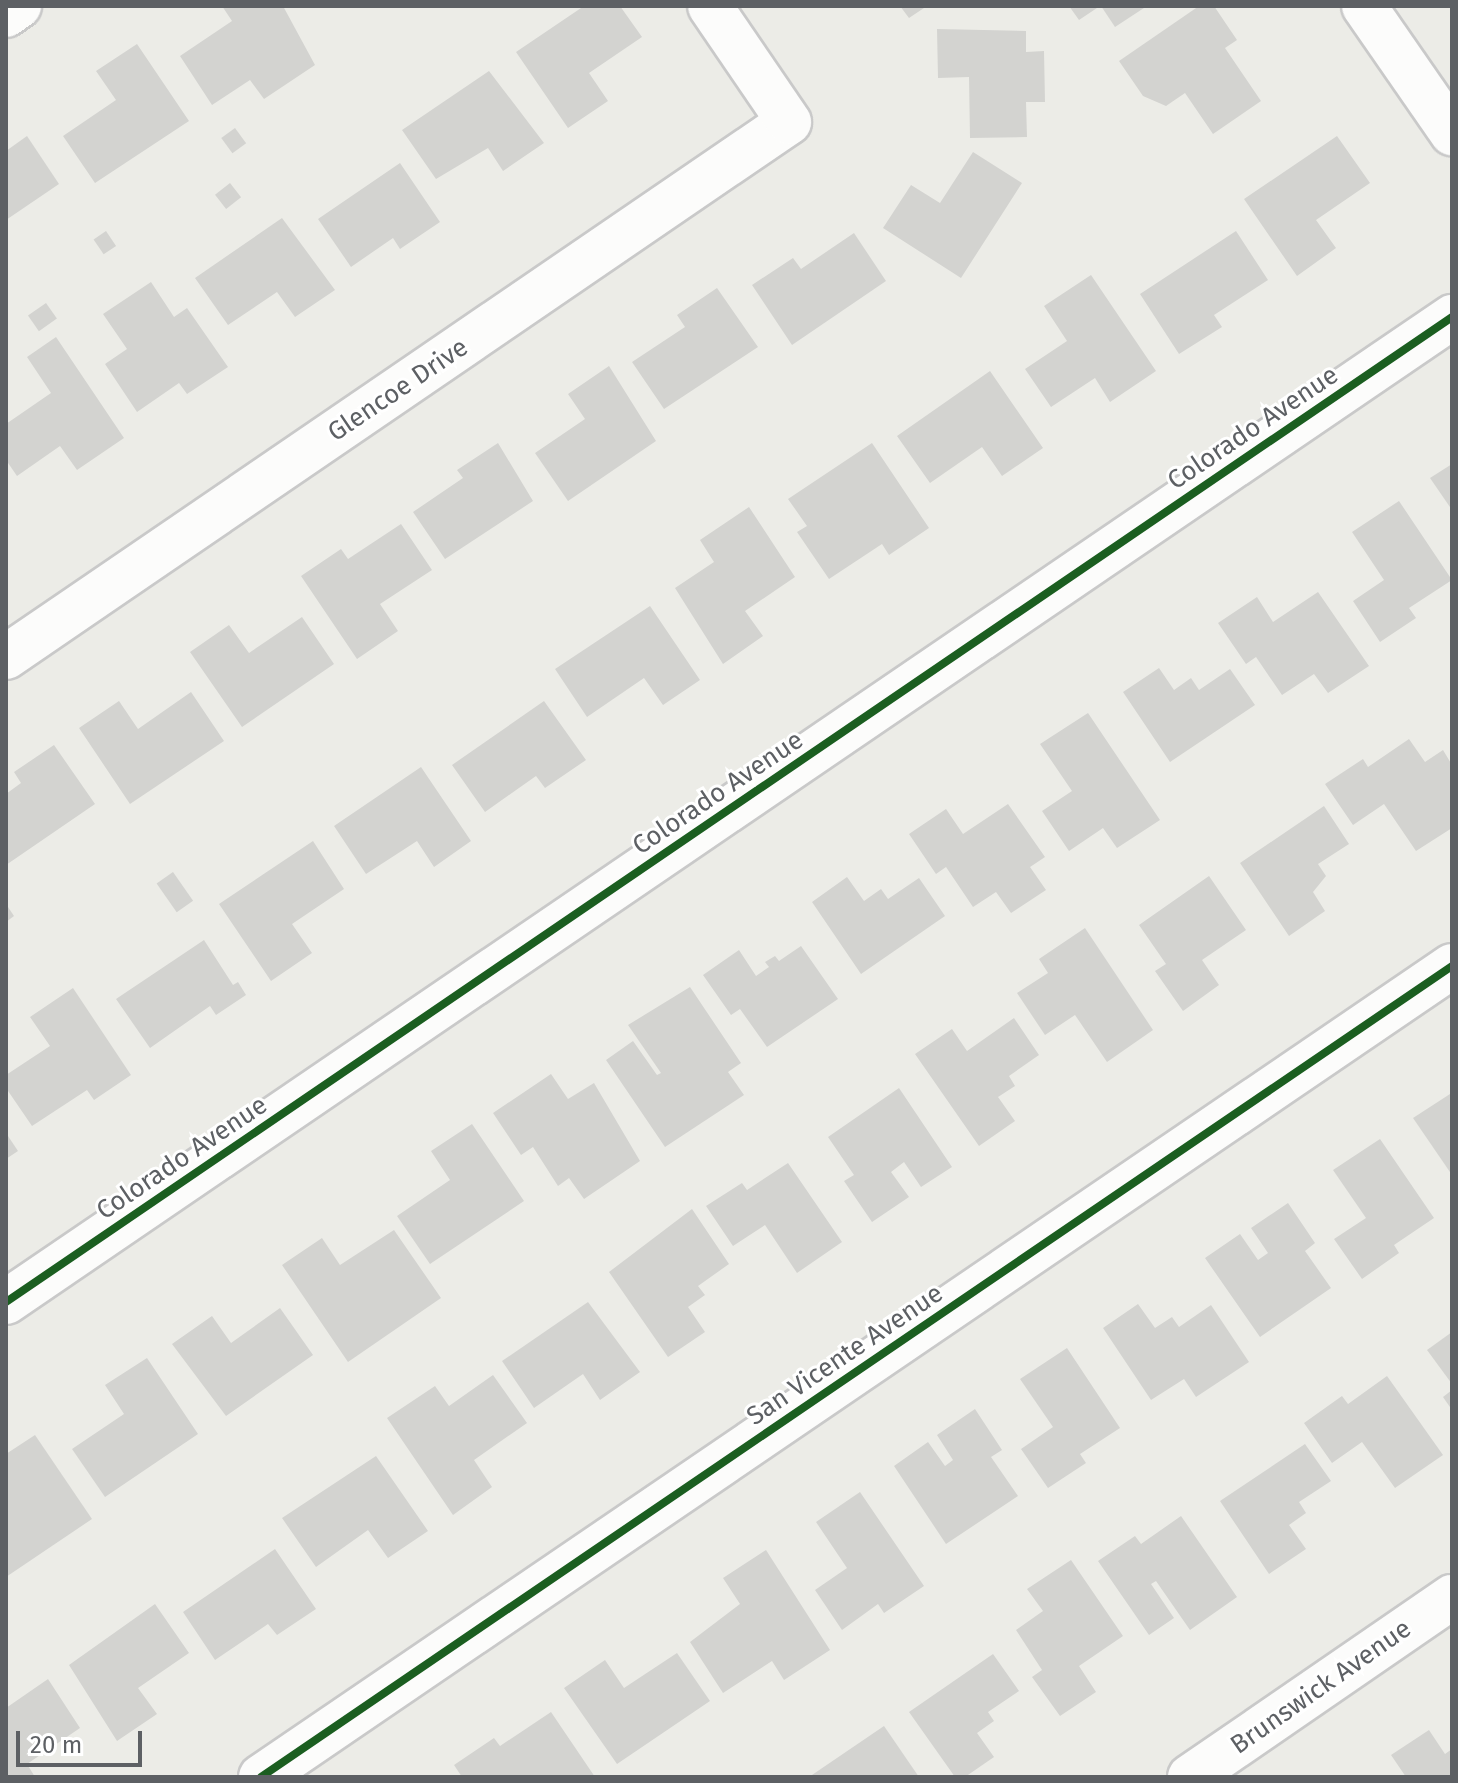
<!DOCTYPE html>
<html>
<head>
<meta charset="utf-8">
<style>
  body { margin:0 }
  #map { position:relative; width:1458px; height:1783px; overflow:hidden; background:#ecece7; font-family:"Fira Sans",sans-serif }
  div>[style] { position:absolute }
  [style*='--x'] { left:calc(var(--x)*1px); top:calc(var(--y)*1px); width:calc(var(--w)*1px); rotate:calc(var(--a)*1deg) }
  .building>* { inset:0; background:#d3d3d0; transform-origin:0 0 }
  .roads { filter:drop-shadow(2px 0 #c9c9c9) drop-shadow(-2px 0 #c9c9c9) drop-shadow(0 2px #c9c9c9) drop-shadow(0 -2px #c9c9c9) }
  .minor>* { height:44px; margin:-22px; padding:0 22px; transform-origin:22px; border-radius:22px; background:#fcfcfb }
  .cycleway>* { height:8px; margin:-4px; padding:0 4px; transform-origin:4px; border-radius:4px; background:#1b5e20 }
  span { translate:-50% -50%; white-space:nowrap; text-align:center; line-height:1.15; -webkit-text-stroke:6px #fff; paint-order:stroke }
  .street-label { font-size:26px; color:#5d6064 }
  .frame { position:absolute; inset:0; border:8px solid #5d6064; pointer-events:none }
  .scale { position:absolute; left:16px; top:1731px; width:126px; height:36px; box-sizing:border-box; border:4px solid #5d6064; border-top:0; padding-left:10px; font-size:24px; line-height:28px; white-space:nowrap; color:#5d6064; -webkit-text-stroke:6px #fff; paint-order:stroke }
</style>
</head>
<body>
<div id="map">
  <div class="building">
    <i style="clip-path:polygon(222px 6px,283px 6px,315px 65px,264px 99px,250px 80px,212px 105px,180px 56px,232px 21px)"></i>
    <i style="clip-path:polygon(584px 6px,620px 6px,642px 37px,589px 73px,608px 101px,568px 128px,516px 52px)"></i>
    <i style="clip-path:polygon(900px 6px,927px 6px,909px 18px)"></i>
    <i style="clip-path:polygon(1069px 6px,1100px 6px,1079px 20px)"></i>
    <i style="clip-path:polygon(1101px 6px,1147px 6px,1115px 27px)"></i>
    <i style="clip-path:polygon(1199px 6px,1214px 6px,1237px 40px,1225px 48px,1261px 101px,1213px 134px,1185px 93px,1166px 106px,1143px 96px,1119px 61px)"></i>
    <i style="clip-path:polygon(937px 29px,1026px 31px,1026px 52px,1044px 51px,1045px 102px,1026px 102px,1027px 137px,970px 138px,969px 77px,938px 78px)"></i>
    <i style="clip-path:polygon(137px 44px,189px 121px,95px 183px,63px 136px,116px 100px,96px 71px)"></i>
    <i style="clip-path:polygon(489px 71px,544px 143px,503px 171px,488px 148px,436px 179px,402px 130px)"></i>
    <i style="left:235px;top:128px;width:19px;height:17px;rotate:54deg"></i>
    <i style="clip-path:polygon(27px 136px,59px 184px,6px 220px,6px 151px)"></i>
    <i style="clip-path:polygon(1337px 136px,1370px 183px,1316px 220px,1336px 248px,1297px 276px,1244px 199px)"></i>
    <i style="clip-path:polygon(973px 152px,1022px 183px,961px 278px,883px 228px,911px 185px,940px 203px)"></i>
    <i style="clip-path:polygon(400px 163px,440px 222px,400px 249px,393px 238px,351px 267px,318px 219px)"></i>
    <i style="left:230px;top:183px;width:18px;height:19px;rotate:52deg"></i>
    <i style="clip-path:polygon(282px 218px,335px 290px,295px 317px,277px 292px,228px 325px,195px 278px)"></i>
    <i style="left:106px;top:231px;width:18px;height:15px;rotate:56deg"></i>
    <i style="clip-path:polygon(1236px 231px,1268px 280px,1214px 315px,1222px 327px,1179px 354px,1140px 294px)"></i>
    <i style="clip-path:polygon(854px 233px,886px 281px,792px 345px,752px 285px,793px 258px,801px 269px)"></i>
    <i style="clip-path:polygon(1091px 275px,1156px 371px,1110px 402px,1095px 378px,1051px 407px,1025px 369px,1067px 341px,1044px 306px)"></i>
    <i style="clip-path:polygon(151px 282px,174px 317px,187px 308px,228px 367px,187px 394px,179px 383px,137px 412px,105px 364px,127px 349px,103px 314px)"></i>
    <i style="clip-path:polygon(717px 288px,758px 347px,664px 409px,632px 362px,685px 327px,677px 315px)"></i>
    <i style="left:46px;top:303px;width:19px;height:22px;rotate:55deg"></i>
    <i style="clip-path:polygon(56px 337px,124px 438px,77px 470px,60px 446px,17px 476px,6px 460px,6px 424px,51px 393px,27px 357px)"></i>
    <i style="clip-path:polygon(609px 366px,656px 441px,568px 501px,535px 453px,585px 419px,568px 394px)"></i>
    <i style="clip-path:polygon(990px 371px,1043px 448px,1002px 476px,982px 447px,930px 483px,897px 436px)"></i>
    <i style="clip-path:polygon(498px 443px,533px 501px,445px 559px,413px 512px,463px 478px,457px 470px)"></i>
    <i style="clip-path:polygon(872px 443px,929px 528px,889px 555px,882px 544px,829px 579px,797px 532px,807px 526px,788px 499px)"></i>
    <i style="clip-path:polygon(1452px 464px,1452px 510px,1430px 478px)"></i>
    <i style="clip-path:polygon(1399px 501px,1452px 580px,1409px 608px,1416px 618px,1380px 642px,1353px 601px,1384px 580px,1352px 532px)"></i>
    <i style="clip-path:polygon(749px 507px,795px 577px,745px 611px,763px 636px,723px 664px,675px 588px,714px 562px,700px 540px)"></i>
    <i style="clip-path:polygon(401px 524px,432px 570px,380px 604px,398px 631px,357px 659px,301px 576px,341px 549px,348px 559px)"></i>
    <i style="clip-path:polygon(1318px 592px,1369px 666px,1328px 693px,1314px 674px,1282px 695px,1256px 657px,1246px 664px,1218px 623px,1257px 597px,1273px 622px)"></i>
    <i style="clip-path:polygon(650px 606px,700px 680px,663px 705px,644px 678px,587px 717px,555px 669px)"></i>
    <i style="clip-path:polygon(302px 617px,334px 664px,242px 727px,190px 652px,229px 625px,249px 653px)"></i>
    <i style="clip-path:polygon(1159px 668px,1174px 690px,1191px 678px,1199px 690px,1230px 669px,1255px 705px,1170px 762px,1123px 692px)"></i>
    <i style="clip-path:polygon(191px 692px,224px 741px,130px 804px,79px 728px,119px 701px,138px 729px)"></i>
    <i style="clip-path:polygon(544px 701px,586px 760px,545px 788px,536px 776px,485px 812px,452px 765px)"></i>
    <i style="clip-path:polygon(1088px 713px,1160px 820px,1117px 848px,1103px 828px,1069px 851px,1042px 811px,1072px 791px,1040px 744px)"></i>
    <i style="clip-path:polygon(1409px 739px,1425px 762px,1443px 750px,1452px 765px,1452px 828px,1416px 851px,1384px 804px,1353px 825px,1325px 784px,1363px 759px,1368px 767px)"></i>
    <i style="clip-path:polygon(54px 745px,95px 804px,6px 865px,6px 794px,21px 783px,14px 772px)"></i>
    <i style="clip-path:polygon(421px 767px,471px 841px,434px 867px,417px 841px,366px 874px,334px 826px)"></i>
    <i style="clip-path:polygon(1008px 804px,1045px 857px,1030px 867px,1046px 890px,1011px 913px,996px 892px,973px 907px,946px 867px,936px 874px,909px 834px,946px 809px,963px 834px)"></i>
    <i style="clip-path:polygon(1324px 806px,1349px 844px,1318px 864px,1326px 876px,1313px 892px,1325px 911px,1289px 936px,1240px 863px)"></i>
    <i style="clip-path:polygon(313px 841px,344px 889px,292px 924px,312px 953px,271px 981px,219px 904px)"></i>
    <i style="left:173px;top:872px;width:35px;height:20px;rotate:55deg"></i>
    <i style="clip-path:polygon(1209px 876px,1246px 930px,1202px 960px,1219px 985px,1183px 1011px,1155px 971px,1166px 964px,1139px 925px)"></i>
    <i style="clip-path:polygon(847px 877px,864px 901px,881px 889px,888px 899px,919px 878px,945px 916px,861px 974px,812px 902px)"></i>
    <i style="clip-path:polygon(6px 904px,14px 916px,6px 922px)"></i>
    <i style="clip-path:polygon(1085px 928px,1153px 1030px,1107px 1062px,1075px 1015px,1045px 1035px,1017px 993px,1048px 973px,1039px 959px)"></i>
    <i style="clip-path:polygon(204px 940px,233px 985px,238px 982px,246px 995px,216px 1015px,210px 1006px,150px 1048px,116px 999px)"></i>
    <i style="clip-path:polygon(801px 946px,838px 999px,767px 1047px,740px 1009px,731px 1015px,703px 975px,739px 950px,756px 976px,769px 967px,765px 962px,775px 956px,779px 961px)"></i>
    <i style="clip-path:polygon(690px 987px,741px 1063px,728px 1072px,744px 1095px,665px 1147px,606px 1060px,633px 1041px,657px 1075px,661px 1073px,628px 1025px)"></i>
    <i style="clip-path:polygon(73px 988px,131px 1075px,94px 1100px,87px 1090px,32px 1126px,6px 1088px,6px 1075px,50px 1046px,30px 1017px)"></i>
    <i style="clip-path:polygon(1014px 1018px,1039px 1055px,1009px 1076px,1015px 1086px,998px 1097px,1015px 1121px,979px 1146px,915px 1054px,952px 1029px,967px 1051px)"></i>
    <i style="clip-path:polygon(551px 1074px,568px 1099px,594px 1083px,640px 1161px,584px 1199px,569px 1178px,558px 1186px,533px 1147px,521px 1155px,493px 1113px)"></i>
    <i style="clip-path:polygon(899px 1088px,952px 1167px,921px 1187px,904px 1162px,891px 1172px,909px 1197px,872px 1222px,844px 1181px,854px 1175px,828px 1137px)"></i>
    <i style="clip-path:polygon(1450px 1094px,1452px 1097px,1452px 1175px,1413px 1118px)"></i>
    <i style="clip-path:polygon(472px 1124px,524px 1201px,430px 1264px,397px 1216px,450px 1180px,431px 1151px)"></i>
    <i style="clip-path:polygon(6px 1133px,18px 1151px,6px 1159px)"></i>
    <i style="clip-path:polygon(1380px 1139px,1434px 1218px,1394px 1245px,1399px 1253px,1362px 1279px,1334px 1239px,1366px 1218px,1333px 1170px)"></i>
    <i style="clip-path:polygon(788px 1163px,842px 1242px,797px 1273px,765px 1225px,733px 1246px,706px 1206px,742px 1183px,747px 1190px)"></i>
    <i style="clip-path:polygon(1288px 1203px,1315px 1243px,1305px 1251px,1331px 1288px,1260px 1337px,1205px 1258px,1240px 1234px,1258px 1260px,1268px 1253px,1251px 1228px)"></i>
    <i style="clip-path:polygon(692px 1209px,729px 1264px,698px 1286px,705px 1295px,688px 1307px,705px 1332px,668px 1357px,609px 1272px)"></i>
    <i style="clip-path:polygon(394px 1230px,441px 1298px,348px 1362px,282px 1265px,322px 1238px,340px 1265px)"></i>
    <i style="clip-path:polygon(588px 1302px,640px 1372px,600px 1400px,583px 1374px,534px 1408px,502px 1361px)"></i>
    <i style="clip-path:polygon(1138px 1304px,1155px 1328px,1172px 1317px,1179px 1327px,1211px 1305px,1249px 1362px,1196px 1397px,1184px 1379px,1151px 1400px,1103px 1328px)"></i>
    <i style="clip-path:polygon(280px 1308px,313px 1355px,226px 1416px,172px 1344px,212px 1316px,231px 1343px)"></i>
    <i style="clip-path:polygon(1452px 1332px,1452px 1384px,1427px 1350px)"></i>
    <i style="clip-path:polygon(1067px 1348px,1120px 1428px,1080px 1454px,1086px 1463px,1048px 1488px,1021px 1449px,1053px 1427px,1020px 1379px)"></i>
    <i style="clip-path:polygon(147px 1358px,198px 1434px,105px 1497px,72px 1449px,124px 1414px,105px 1385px)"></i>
    <i style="clip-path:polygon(493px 1375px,527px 1423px,474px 1460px,492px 1487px,453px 1515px,387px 1418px,435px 1386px,449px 1406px)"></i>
    <i style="clip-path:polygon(1387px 1376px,1443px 1455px,1395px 1488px,1362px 1442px,1332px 1463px,1304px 1423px,1342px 1396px,1348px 1404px)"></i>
    <i style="clip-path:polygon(1452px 1390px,1452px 1410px,1443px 1397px)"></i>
    <i style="clip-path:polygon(975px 1409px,1002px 1450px,991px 1457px,1018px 1496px,946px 1544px,894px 1466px,928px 1442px,945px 1466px,953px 1460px,937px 1435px)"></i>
    <i style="clip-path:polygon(35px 1435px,92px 1519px,6px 1577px,6px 1454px)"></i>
    <i style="clip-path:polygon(1305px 1444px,1331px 1481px,1299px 1502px,1306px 1513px,1289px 1525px,1306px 1549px,1269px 1574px,1220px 1501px)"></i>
    <i style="clip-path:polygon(376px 1456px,428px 1531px,388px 1558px,368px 1530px,316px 1567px,282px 1518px)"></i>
    <i style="clip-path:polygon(860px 1492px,924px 1586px,884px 1613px,878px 1604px,842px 1630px,815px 1590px,847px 1568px,816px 1522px)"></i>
    <i style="clip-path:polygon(1181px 1516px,1237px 1597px,1190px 1630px,1156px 1581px,1151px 1584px,1174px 1618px,1149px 1635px,1098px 1561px,1135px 1536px,1141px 1544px)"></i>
    <i style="clip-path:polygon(275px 1549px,316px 1609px,277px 1635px,268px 1624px,215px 1660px,183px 1612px)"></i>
    <i style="clip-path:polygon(766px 1550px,830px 1650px,784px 1680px,772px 1661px,723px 1693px,690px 1642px,740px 1604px,723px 1578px)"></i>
    <i style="clip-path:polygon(1071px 1560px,1123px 1636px,1079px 1666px,1096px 1692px,1060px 1716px,1032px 1677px,1042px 1670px,1016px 1630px,1043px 1611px,1027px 1589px)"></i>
    <i style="clip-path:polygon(155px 1604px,189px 1653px,138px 1688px,157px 1714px,117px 1741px,69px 1665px)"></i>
    <i style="clip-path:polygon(677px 1653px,710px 1701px,617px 1764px,564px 1688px,605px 1660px,624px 1688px)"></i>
    <i style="clip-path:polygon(993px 1654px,1019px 1691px,988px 1712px,994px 1721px,977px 1733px,994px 1757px,965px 1777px,955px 1777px,909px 1712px)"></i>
    <i style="clip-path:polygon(48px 1679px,80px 1728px,27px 1764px,35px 1777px,6px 1777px,6px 1708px)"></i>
    <i style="clip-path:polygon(551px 1712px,595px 1777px,462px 1777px,454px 1765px,494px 1738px,500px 1746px)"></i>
    <i style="clip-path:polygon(884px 1726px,919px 1777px,809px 1777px)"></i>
    <i style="clip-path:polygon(1429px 1730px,1445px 1754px,1452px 1749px,1452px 1777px,1406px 1777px,1391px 1755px)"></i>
  </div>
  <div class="roads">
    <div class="minor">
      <i style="--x:1364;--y:6;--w:155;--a:55.3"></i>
      <i style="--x:6;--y:15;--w:16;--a:-35"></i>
      <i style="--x:6;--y:657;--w:948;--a:-34.34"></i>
      <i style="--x:789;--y:122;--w:140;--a:-124.3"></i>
      <i style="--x:6;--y:1302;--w:1750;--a:-34.26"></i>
      <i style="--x:261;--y:1777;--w:1441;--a:-34.25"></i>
      <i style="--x:1190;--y:1777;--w:318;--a:-34.5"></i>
    </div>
  </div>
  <div class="cycleway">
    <i style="--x:6;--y:1302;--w:1750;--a:-34.26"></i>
    <i style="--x:261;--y:1777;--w:1441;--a:-34.25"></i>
  </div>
  <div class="street-label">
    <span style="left:398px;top:390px;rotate:-34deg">Glencoe Drive</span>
    <span style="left:1253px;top:428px;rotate:-34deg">Colorado Avenue</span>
    <span style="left:718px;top:793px;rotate:-34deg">Colorado Avenue</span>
    <span style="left:182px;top:1158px;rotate:-34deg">Colorado Avenue</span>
    <span style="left:845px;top:1355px;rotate:-34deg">San Vicente Avenue</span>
    <span style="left:1321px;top:1687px;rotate:-35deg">Brunswick Avenue</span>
  </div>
  <div class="frame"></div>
  <div class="scale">20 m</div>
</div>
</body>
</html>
